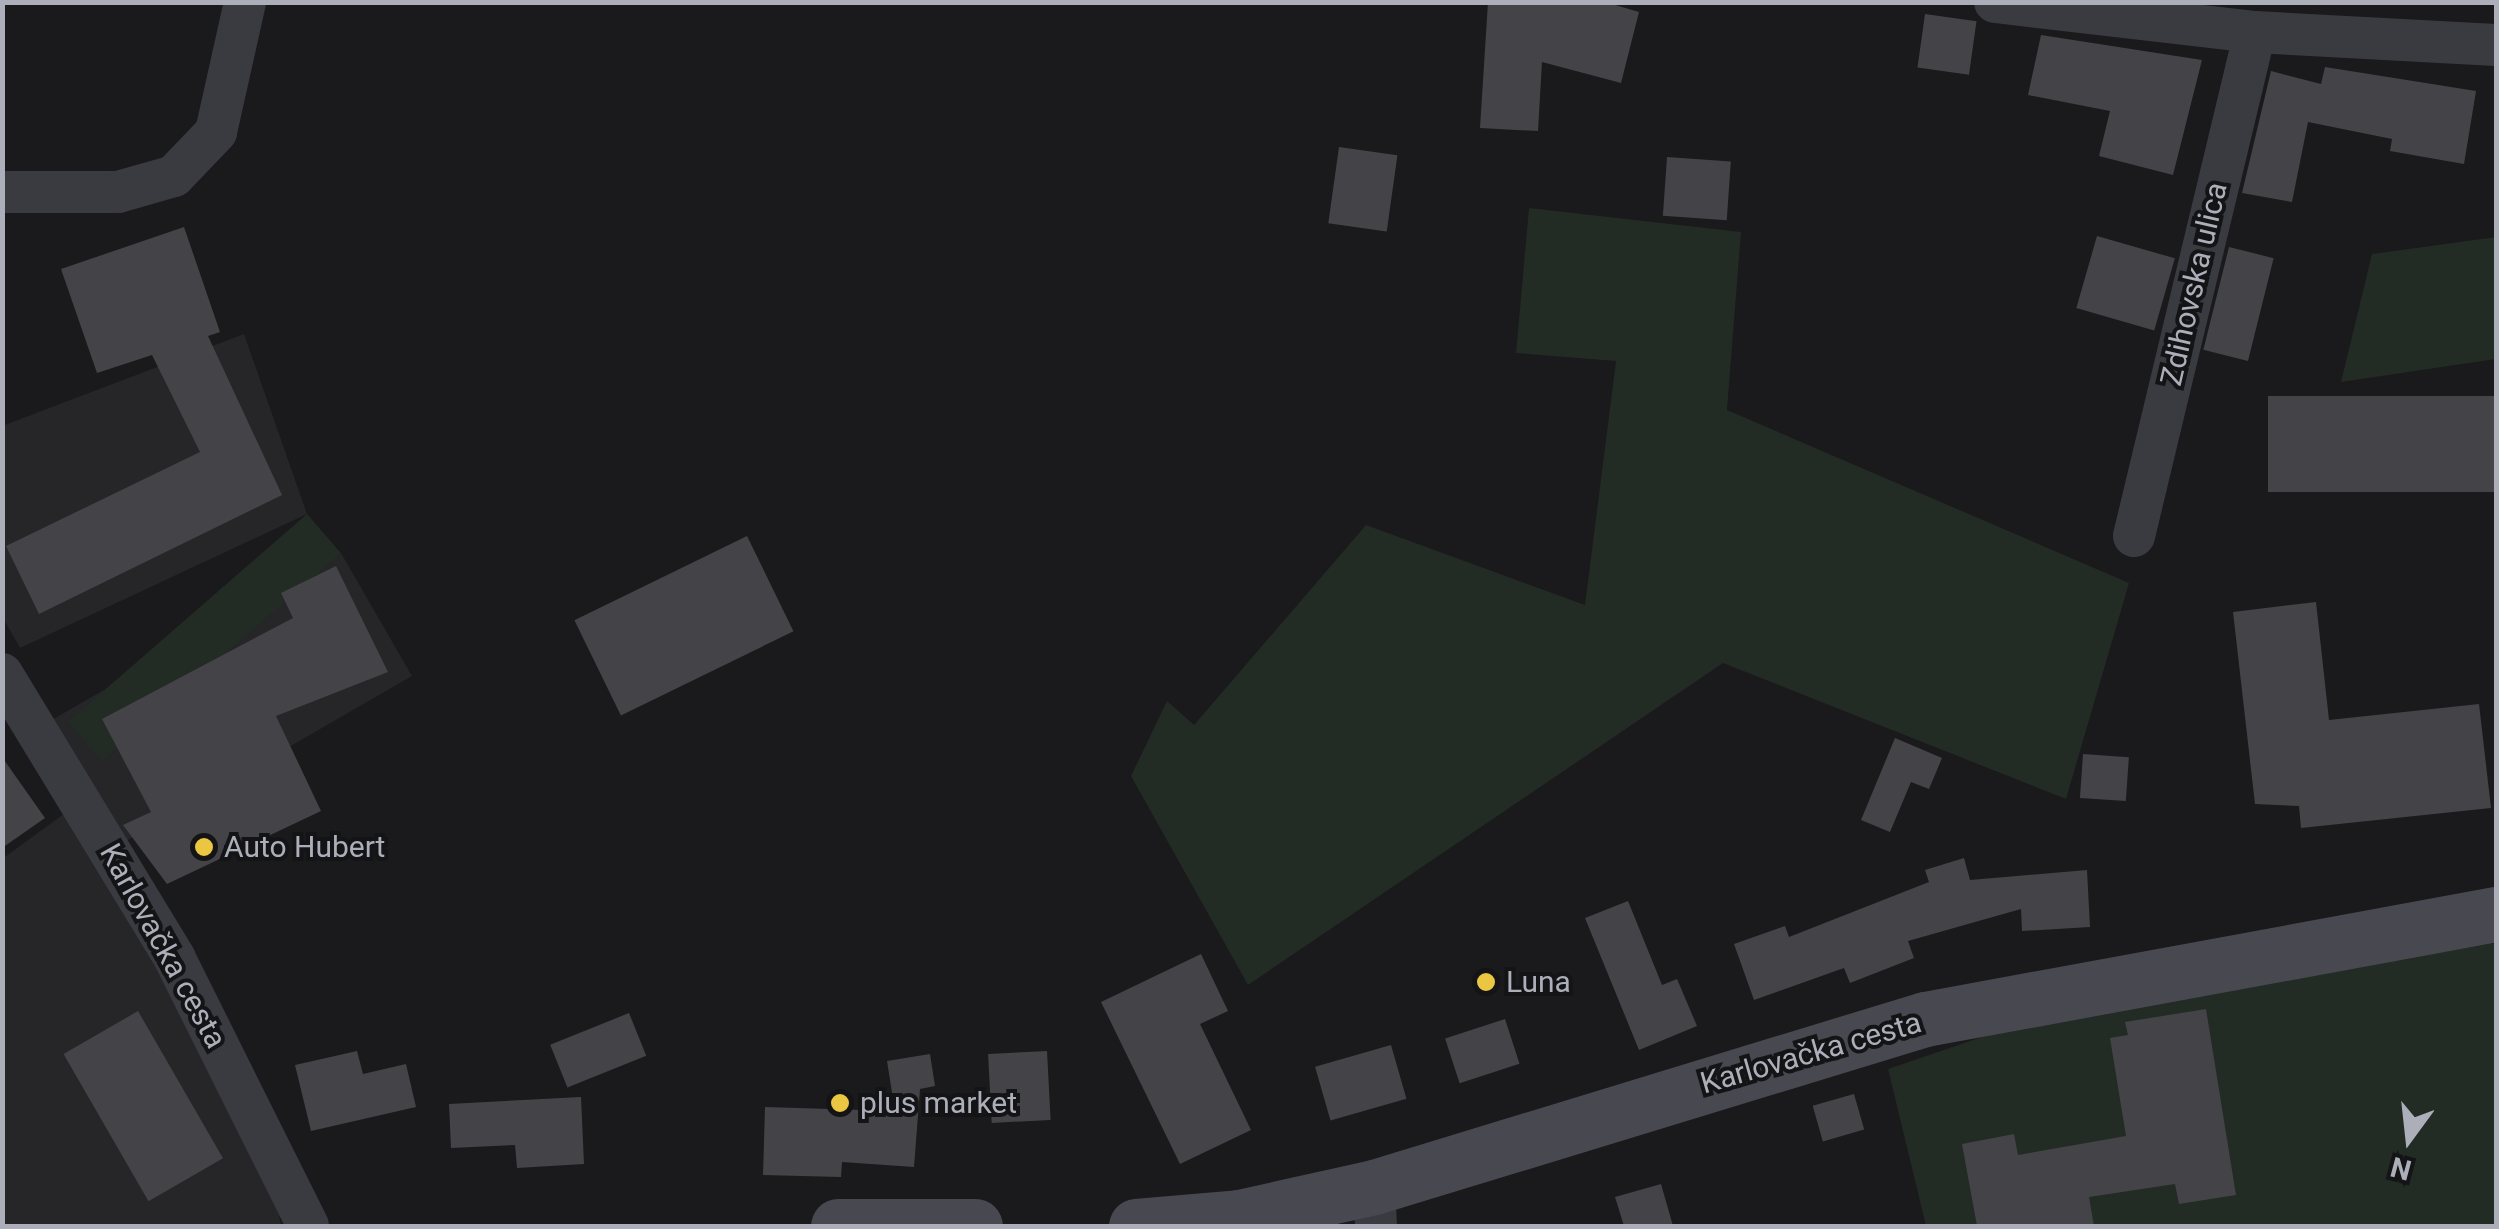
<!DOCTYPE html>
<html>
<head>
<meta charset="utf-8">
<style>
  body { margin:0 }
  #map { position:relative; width:2499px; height:1229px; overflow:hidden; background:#1a191b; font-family:Roboto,sans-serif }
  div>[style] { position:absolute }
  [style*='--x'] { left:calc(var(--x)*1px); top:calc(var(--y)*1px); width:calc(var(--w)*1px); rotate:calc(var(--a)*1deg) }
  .built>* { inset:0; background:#262528; transform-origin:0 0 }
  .green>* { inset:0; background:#232b25; transform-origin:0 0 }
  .building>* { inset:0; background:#444448; transform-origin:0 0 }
  .street>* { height:42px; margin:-21px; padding:0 21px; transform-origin:21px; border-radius:21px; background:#3a3b40 }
  .secondary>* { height:55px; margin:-27.5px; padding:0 27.5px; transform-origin:27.5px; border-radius:27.5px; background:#484950 }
  .dots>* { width:28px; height:28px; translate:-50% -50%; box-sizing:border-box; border:5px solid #141416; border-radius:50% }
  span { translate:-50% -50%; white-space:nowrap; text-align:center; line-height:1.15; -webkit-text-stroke:8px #141416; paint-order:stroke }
  .street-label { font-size:30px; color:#acafba }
  .poi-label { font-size:30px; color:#acafba }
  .left { translate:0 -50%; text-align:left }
  .frame { position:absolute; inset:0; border:5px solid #acafba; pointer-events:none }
  .north { position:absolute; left:2359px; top:1089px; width:100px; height:100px; -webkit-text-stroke:8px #141416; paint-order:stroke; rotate:195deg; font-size:28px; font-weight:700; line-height:40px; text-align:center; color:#acafba }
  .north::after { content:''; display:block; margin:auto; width:35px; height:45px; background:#acafba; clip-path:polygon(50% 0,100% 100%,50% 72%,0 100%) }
</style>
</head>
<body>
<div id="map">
  <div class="built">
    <i style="clip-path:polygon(244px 334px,307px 514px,20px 648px,3px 618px,2px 426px)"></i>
    <i style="left:341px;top:553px;width:142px;height:339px;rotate:60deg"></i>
    <i style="clip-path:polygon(72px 808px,274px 1185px,281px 1226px,3px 1226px,2px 859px)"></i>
  </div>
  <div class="green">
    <i style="clip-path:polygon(1529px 208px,1741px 232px,1727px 410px,2129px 583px,2066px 799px,1723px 663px,1248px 985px,1131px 776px,1167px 701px,1194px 725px,1366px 525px,1585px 605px,1616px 361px,1516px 353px)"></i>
    <i style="clip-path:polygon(2496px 237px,2496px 359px,2341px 382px,2372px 254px)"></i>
    <i style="left:307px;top:514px;width:52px;height:317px;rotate:49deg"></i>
    <i style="clip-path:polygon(2496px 943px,2496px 1226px,1926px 1226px,1888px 1069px,2023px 1023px)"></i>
  </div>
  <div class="building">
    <i style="clip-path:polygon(1488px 2px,1605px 2px,1639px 12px,1621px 83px,1542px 62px,1538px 131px,1480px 128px)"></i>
    <i style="left:1925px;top:14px;width:52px;height:54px;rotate:8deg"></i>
    <i style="clip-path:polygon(2041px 35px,2202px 60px,2173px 175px,2099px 156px,2110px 111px,2028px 95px)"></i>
    <i style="clip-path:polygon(2325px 67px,2476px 91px,2464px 164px,2390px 151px,2392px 139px,2308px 122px,2292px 202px,2242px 193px,2271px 71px,2321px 84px)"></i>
    <i style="left:1339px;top:147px;width:59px;height:77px;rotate:8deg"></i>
    <i style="left:1667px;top:157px;width:64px;height:59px;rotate:4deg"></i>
    <i style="clip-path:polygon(184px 227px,220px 332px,208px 336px,282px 495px,39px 614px,6px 546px,200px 452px,152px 355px,97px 373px,61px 269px)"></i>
    <i style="left:2097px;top:236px;width:81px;height:75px;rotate:16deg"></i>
    <i style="left:2229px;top:247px;width:46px;height:106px;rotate:14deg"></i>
    <i style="left:2496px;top:396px;width:96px;height:228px;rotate:90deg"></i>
    <i style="left:747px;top:536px;width:106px;height:192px;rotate:64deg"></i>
    <i style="clip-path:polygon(336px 566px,388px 672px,276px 716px,321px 811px,167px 884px,123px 825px,151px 812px,102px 719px,293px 618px,281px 593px)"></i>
    <i style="clip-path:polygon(2316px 602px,2329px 720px,2479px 704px,2491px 808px,2301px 828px,2299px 806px,2255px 804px,2233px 612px)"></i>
    <i style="clip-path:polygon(1895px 738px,1942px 758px,1929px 789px,1911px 782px,1890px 832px,1861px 820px)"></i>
    <i style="left:2083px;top:754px;width:46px;height:44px;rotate:4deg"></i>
    <i style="clip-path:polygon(2px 757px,45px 818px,2px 848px)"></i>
    <i style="clip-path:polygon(1964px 858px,1970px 880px,2087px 870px,2090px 927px,2022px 931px,2021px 909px,1908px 941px,1914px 958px,1850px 983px,1844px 968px,1754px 1000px,1734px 944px,1785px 926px,1789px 937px,1929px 882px,1925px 870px)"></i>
    <i style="clip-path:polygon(1628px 901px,1662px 985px,1677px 979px,1697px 1026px,1639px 1050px,1585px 918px)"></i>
    <i style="clip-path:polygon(1201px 954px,1228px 1011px,1200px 1024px,1251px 1130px,1180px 1164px,1101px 1002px)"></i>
    <i style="clip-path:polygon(2206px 1009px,2236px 1195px,2179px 1204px,2175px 1184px,2089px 1197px,2094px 1226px,1977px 1226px,1962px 1144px,2014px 1134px,2018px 1155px,2126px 1136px,2110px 1038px,2128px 1035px,2125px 1022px)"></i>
    <i style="left:138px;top:1011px;width:170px;height:86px;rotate:60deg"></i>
    <i style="left:629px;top:1013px;width:46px;height:85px;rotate:68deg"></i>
    <i style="left:1505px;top:1019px;width:47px;height:63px;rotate:72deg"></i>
    <i style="left:1391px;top:1045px;width:56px;height:79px;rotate:74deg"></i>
    <i style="clip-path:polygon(357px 1051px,363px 1074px,406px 1064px,416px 1107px,311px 1131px,295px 1065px)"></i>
    <i style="left:1047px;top:1051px;width:69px;height:59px;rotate:87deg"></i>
    <i style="clip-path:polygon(930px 1054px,935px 1086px,920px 1089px,914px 1167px,842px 1162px,841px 1177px,763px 1175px,765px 1107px,895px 1111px,887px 1061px)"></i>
    <i style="left:1854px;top:1094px;width:37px;height:43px;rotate:74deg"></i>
    <i style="clip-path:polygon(581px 1097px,584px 1164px,517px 1168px,515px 1145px,451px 1148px,449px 1104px)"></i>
    <i style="clip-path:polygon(1661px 1184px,1673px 1226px,1624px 1226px,1615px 1197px)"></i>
  </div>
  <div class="street">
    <i style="--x:1995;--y:2;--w:262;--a:6.6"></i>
    <i style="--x:2255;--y:32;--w:241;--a:3.1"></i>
    <i style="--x:2;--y:192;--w:116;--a:0"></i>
    <i style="--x:118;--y:192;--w:58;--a:-15.9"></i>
    <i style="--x:174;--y:176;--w:61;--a:-46.3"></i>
    <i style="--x:216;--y:132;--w:133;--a:-77.4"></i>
    <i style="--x:2134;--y:536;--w:518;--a:-76.5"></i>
    <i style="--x:2;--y:674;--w:333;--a:58.7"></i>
    <i style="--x:175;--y:959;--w:298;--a:63.5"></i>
    <i style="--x:1374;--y:1187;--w:39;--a:87"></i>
  </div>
  <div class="secondary">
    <i style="--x:838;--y:1226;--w:137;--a:0"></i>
    <i style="--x:1136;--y:1226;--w:103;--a:-5"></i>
    <i style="--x:1239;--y:1217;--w:138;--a:-12.5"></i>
    <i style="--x:1374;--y:1187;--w:576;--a:-16.96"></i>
    <i style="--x:1925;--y:1019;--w:581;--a:-10.42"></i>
  </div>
  <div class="dots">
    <i style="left:204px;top:847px;background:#ebc642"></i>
    <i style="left:1486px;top:982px;background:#ebc642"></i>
    <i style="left:840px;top:1103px;background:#ebc642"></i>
  </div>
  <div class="street-label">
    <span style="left:2194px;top:284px;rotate:-77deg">Zdihovska ulica</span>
    <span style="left:163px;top:946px;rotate:61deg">Karlovačka cesta</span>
    <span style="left:1811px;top:1053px;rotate:-16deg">Karlovačka cesta</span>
  </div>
  <div class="poi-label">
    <span class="left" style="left:224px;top:847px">Auto Hubert</span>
    <span class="left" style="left:1506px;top:982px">Luna</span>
    <span class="left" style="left:860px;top:1103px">plus market</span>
  </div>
  <div class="frame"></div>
  <div class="north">N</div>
</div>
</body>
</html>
